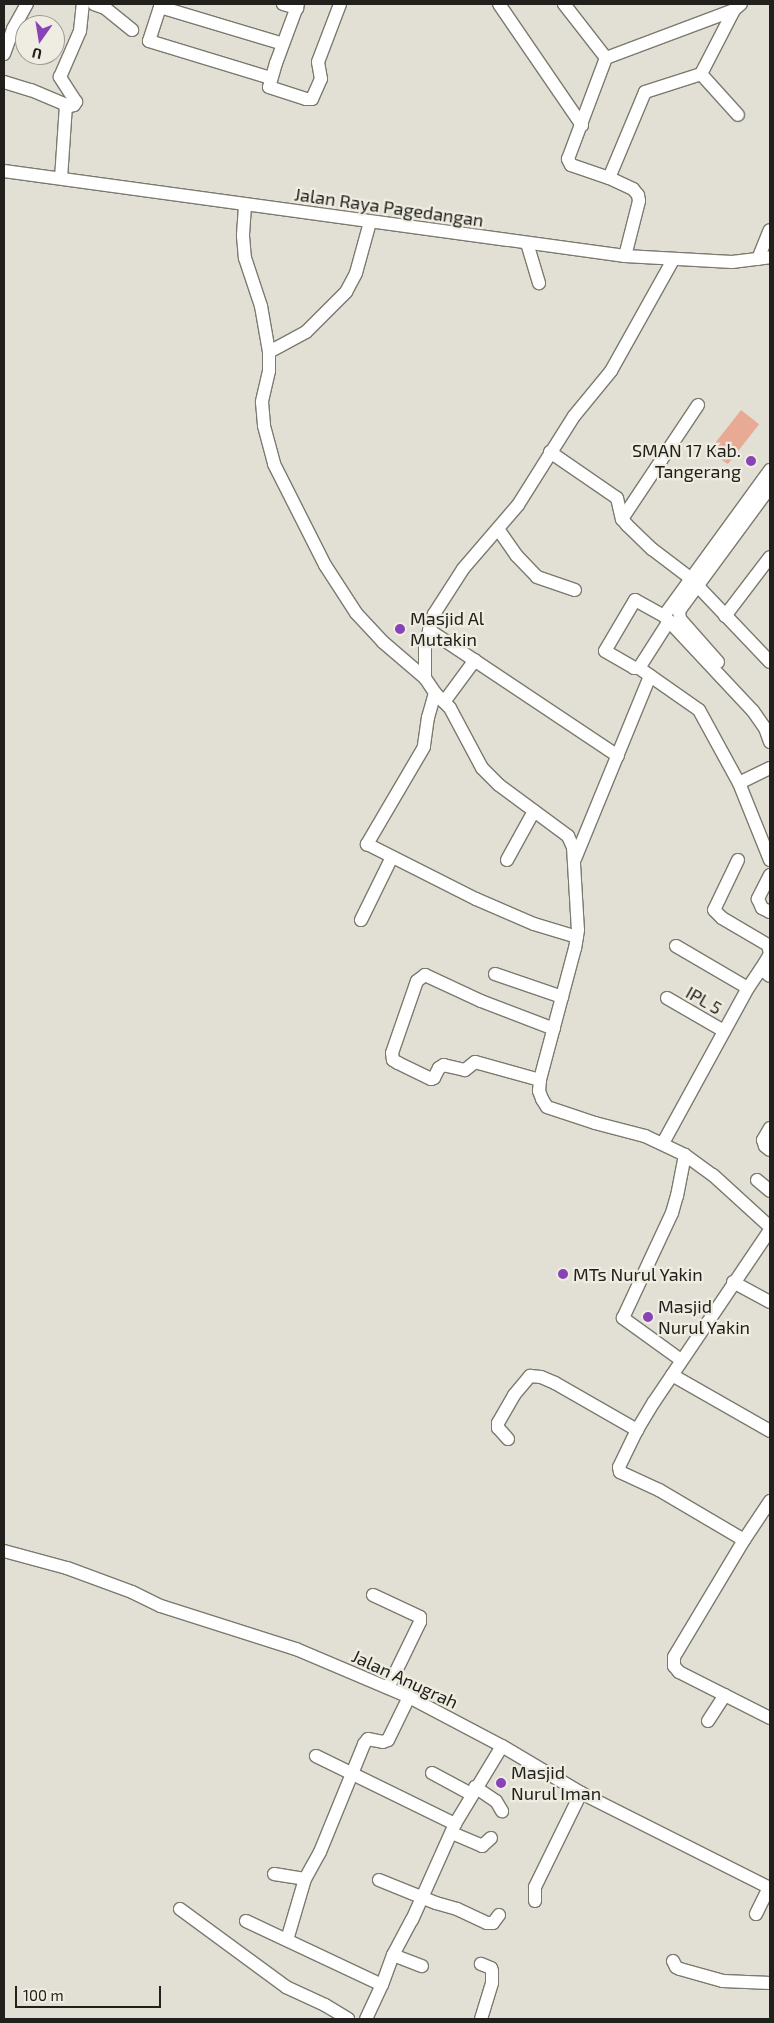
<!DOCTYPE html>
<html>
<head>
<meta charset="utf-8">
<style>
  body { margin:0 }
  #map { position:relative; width:774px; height:2023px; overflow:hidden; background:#e2e0d4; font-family:"Exo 2",sans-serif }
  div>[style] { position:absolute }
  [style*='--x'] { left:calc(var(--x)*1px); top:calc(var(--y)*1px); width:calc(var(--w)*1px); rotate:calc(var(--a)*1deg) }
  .green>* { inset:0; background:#e9aa95; transform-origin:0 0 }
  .roads { filter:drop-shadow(1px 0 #7c7a6f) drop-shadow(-1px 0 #7c7a6f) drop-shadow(0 1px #7c7a6f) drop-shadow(0 -1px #7c7a6f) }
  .minor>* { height:12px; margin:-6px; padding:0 6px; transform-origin:6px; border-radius:6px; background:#fff }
  .dots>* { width:14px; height:14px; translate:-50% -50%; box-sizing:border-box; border:2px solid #efede1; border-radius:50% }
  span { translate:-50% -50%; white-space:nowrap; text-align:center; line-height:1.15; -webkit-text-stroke:4.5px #efede1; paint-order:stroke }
  .street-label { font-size:18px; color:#21201c }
  .poi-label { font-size:18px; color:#21201c }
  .right { translate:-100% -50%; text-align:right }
  .left { translate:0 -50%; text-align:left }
  .frame { position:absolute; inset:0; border:5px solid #21201c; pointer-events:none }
  .north { position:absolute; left:15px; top:15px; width:50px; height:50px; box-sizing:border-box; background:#efede1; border:1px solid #9d9b92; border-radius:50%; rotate:193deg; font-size:14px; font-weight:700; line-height:20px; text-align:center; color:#21201c }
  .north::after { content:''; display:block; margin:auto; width:18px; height:22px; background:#8843b6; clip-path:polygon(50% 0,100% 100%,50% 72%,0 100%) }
  .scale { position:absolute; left:15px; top:1986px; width:146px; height:22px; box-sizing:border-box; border:2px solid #21201c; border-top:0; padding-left:6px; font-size:15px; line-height:18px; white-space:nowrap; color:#21201c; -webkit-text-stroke:4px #efede1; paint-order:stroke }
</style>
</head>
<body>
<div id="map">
  <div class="green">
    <i style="left:741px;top:410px;width:23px;height:51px;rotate:38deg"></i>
  </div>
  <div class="roads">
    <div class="minor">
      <i style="--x:94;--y:4;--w:12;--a:20"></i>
      <i style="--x:105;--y:8;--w:35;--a:39"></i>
      <i style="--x:161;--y:4;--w:39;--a:108"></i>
      <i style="--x:149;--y:41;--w:127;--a:16.9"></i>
      <i style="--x:283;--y:4;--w:15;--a:16"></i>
      <i style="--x:298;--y:4;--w:63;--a:110.4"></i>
      <i style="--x:276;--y:63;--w:25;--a:106"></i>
      <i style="--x:269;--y:87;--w:39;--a:18"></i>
      <i style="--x:306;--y:99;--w:6;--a:0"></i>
      <i style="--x:312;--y:99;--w:22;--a:-66"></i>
      <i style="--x:321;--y:79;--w:17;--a:-100"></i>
      <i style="--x:318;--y:62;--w:62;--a:-69.2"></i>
      <i style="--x:499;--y:4;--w:147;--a:55.6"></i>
      <i style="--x:564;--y:4;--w:68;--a:52.1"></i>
      <i style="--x:160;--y:7;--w:128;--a:16.7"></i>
      <i style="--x:4;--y:54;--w:27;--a:-70"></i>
      <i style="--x:13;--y:29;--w:29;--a:-61"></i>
      <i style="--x:701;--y:74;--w:55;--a:47.9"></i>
      <i style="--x:4;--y:82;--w:28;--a:17"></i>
      <i style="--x:31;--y:90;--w:38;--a:23"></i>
      <i style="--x:66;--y:105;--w:73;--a:93.9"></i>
      <i style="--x:66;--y:107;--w:8;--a:-14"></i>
      <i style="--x:74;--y:105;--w:4;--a:-56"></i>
      <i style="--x:76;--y:102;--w:30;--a:-123"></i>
      <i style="--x:60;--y:77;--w:50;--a:-66.5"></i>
      <i style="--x:80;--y:31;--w:27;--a:-84"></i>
      <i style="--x:4;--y:171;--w:627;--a:7.79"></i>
      <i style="--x:625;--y:256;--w:107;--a:3.2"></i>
      <i style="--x:732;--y:262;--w:38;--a:-7"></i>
      <i style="--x:609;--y:178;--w:93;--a:-67.3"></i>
      <i style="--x:645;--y:92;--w:59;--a:-17.8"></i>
      <i style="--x:701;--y:74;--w:72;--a:-62.7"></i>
      <i style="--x:734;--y:10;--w:9;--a:-41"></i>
      <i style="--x:245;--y:206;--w:30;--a:94"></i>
      <i style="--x:243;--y:236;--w:22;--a:85"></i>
      <i style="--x:245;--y:258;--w:51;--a:71.6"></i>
      <i style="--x:261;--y:306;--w:47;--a:80.1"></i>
      <i style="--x:269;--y:352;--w:19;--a:90"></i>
      <i style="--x:269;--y:371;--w:32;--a:103"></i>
      <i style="--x:262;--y:402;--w:24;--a:85"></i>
      <i style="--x:264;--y:426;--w:39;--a:75"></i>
      <i style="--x:274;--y:464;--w:113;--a:63.2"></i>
      <i style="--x:325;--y:565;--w:57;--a:57.1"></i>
      <i style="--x:356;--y:613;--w:40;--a:47"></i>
      <i style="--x:383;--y:642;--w:55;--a:40.6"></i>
      <i style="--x:527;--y:243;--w:42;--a:73.3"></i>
      <i style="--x:625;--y:256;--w:57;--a:-75.7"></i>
      <i style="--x:639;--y:201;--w:6;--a:-99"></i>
      <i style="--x:638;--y:195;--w:8;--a:-130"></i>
      <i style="--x:633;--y:189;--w:26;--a:-155"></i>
      <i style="--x:609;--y:178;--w:40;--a:-161.1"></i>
      <i style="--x:571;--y:165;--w:7;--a:-117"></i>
      <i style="--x:568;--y:159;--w:108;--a:-69.4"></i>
      <i style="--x:606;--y:58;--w:137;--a:-20.6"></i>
      <i style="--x:758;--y:259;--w:31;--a:-68"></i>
      <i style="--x:673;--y:260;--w:127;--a:119.2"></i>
      <i style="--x:611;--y:371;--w:58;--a:129.4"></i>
      <i style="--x:574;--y:416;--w:105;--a:122.2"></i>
      <i style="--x:518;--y:505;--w:84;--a:130.7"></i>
      <i style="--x:463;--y:569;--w:54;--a:122.8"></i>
      <i style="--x:434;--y:614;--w:33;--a:106"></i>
      <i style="--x:425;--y:646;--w:32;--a:90"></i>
      <i style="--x:425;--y:678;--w:18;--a:56"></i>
      <i style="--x:435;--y:693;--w:21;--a:45"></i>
      <i style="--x:450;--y:708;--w:68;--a:61.9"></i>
      <i style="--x:482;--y:768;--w:24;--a:45"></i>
      <i style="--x:499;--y:785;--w:86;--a:36.5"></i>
      <i style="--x:568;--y:836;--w:12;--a:66"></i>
      <i style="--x:573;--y:847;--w:83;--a:86.6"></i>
      <i style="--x:578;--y:930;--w:18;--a:99"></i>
      <i style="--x:575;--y:948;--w:137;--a:104.9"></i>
      <i style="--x:540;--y:1080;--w:11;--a:95"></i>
      <i style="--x:539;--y:1091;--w:9;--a:69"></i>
      <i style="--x:542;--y:1099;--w:9;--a:58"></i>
      <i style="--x:547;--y:1107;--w:51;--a:18.4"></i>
      <i style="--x:595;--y:1123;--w:52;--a:14.6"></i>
      <i style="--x:645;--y:1136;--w:44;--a:25.4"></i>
      <i style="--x:685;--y:1155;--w:34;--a:36"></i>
      <i style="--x:713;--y:1175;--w:77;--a:42.4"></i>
      <i style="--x:269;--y:352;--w:42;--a:-28.4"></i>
      <i style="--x:306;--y:332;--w:57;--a:-45"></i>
      <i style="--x:346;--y:292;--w:21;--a:-62"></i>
      <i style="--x:356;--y:273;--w:53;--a:-74.6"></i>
      <i style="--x:550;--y:452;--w:81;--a:34.5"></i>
      <i style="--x:617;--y:498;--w:22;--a:77"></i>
      <i style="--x:622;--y:519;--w:8;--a:50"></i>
      <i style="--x:627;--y:525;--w:35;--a:44"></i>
      <i style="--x:652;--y:549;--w:48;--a:37.3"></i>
      <i style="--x:690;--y:578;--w:116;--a:46.4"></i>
      <i style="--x:770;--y:470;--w:180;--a:126"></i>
      <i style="--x:664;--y:616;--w:130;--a:46.9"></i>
      <i style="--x:753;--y:711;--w:21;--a:55"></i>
      <i style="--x:765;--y:728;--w:15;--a:70"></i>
      <i style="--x:622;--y:519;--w:137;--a:-56.3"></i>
      <i style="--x:498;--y:529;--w:32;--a:55"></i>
      <i style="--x:516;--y:555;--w:30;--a:46"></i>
      <i style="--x:537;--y:577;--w:40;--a:18.9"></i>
      <i style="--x:664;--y:616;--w:33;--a:-151"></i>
      <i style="--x:635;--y:600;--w:59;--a:120.5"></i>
      <i style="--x:605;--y:651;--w:34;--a:30"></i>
      <i style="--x:634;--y:668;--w:5;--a:0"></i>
      <i style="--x:639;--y:668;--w:73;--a:35"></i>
      <i style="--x:699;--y:710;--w:83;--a:61.3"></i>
      <i style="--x:739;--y:783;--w:83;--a:68.1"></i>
      <i style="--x:725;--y:616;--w:74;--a:-52.7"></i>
      <i style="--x:429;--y:630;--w:227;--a:33.7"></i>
      <i style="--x:718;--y:662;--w:57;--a:-131.5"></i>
      <i style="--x:680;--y:619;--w:8;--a:-97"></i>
      <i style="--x:679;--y:611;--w:154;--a:-53.7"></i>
      <i style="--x:639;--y:668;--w:56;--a:-57.4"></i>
      <i style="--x:435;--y:693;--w:25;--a:106"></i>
      <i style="--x:428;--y:717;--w:30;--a:98"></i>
      <i style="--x:424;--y:747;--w:113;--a:120.4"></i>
      <i style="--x:367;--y:844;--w:122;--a:26.8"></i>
      <i style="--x:476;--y:899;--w:63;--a:23.3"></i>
      <i style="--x:534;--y:924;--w:45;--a:16.8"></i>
      <i style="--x:444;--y:702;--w:52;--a:-53.6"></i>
      <i style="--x:739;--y:783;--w:34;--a:-26"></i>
      <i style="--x:575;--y:859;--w:198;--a:-67.7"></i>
      <i style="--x:507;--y:860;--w:56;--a:-61.1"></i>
      <i style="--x:738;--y:860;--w:55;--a:115.6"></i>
      <i style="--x:714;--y:910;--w:11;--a:45"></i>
      <i style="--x:722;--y:918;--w:53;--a:30.4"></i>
      <i style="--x:768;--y:945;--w:9;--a:77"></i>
      <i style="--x:770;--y:954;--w:17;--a:121"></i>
      <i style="--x:770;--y:875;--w:27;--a:117"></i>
      <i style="--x:758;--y:899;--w:10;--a:66"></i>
      <i style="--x:762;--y:908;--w:9;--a:27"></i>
      <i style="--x:361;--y:920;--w:70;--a:-63.8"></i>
      <i style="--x:676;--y:946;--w:83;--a:30.3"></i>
      <i style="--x:748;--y:988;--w:23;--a:-56"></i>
      <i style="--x:761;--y:969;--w:11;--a:38"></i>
      <i style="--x:495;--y:974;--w:71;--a:18.9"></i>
      <i style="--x:667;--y:998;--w:66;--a:30.1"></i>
      <i style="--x:540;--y:1080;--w:67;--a:-164.5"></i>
      <i style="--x:475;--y:1062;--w:13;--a:141"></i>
      <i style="--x:465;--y:1070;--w:22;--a:-167"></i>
      <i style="--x:444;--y:1065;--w:6;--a:149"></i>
      <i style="--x:439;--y:1068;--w:11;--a:117"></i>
      <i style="--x:434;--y:1078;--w:3;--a:162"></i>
      <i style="--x:431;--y:1079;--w:37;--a:-154"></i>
      <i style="--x:398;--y:1063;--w:6;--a:-149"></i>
      <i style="--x:393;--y:1060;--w:7;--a:-98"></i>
      <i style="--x:392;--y:1053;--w:76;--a:-70.9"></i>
      <i style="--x:417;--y:981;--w:10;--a:-37"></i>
      <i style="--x:425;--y:975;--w:62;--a:24.9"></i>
      <i style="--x:481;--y:1001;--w:78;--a:21"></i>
      <i style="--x:770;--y:1128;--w:14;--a:120"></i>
      <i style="--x:763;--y:1140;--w:6;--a:72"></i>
      <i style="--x:765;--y:1146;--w:6;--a:39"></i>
      <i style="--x:663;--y:1143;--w:177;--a:-61.3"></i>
      <i style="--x:757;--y:1180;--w:17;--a:40"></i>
      <i style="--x:733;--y:1282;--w:42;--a:28.4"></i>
      <i style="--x:681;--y:1360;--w:72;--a:-144.1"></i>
      <i style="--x:623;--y:1318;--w:116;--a:-65"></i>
      <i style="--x:672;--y:1213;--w:18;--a:-74"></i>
      <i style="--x:677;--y:1196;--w:42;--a:-79"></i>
      <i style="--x:672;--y:1375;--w:113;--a:29.7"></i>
      <i style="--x:508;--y:1439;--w:15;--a:-132"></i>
      <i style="--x:498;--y:1428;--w:5;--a:-90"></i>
      <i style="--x:498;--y:1423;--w:32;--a:-60"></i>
      <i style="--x:514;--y:1395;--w:25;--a:-50"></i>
      <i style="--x:530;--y:1376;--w:11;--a:5"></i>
      <i style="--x:541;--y:1377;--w:15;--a:23"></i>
      <i style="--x:555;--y:1383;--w:95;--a:29.8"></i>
      <i style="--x:770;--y:1501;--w:47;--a:123.7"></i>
      <i style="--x:744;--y:1540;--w:136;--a:120.9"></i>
      <i style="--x:674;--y:1657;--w:9;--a:90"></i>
      <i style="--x:674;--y:1666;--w:8;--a:50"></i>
      <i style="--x:679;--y:1672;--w:102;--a:26.8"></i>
      <i style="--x:744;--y:1540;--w:99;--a:-149.5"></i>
      <i style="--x:659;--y:1490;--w:43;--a:-155.2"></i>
      <i style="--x:620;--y:1472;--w:5;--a:-101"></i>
      <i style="--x:619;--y:1467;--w:41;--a:-64.1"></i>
      <i style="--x:637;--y:1430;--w:33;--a:-59"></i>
      <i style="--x:654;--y:1402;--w:207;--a:-56"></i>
      <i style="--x:4;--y:1551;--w:65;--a:15.1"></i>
      <i style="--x:67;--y:1568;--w:69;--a:20.3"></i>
      <i style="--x:132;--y:1592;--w:32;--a:26"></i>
      <i style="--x:161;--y:1606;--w:142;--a:17.7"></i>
      <i style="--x:296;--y:1649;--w:123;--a:23"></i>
      <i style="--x:409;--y:1697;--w:105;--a:27.8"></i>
      <i style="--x:502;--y:1746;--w:92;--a:30.7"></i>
      <i style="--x:581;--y:1793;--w:212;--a:26.7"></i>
      <i style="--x:373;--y:1595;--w:52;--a:25.1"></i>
      <i style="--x:420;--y:1617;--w:5;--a:90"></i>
      <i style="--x:420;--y:1622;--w:73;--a:115.9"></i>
      <i style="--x:708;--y:1721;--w:31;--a:-57"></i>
      <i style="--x:316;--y:1756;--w:155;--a:26.1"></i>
      <i style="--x:432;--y:1773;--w:44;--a:28.3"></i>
      <i style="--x:475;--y:1787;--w:25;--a:34"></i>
      <i style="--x:496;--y:1801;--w:12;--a:59"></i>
      <i style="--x:452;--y:1833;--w:33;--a:23"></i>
      <i style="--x:482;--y:1846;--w:12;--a:-42"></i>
      <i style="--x:274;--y:1874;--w:31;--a:9"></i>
      <i style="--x:305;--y:1879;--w:31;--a:-61"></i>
      <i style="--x:320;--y:1852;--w:117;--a:-67.8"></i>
      <i style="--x:364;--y:1744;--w:6;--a:-51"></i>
      <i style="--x:368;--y:1739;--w:15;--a:11"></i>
      <i style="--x:383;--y:1742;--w:5;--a:-22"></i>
      <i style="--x:388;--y:1740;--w:48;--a:-64"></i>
      <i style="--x:379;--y:1880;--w:61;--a:22"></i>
      <i style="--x:436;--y:1903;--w:22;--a:16"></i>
      <i style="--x:457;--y:1909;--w:33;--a:25"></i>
      <i style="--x:487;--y:1923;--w:6;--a:0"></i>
      <i style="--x:493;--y:1923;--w:10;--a:-53"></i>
      <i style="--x:535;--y:1901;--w:14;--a:-90"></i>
      <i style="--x:535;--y:1887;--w:105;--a:-63.9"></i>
      <i style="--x:180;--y:1909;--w:132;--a:36.3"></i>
      <i style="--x:286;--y:1987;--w:43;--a:24.8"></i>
      <i style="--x:325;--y:2005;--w:27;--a:31"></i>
      <i style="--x:756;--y:1914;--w:30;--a:-64"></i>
      <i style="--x:246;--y:1921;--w:150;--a:25.2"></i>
      <i style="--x:287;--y:1940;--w:64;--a:-73.6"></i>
      <i style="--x:393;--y:1955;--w:31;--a:21"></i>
      <i style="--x:673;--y:1961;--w:7;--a:63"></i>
      <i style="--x:676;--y:1967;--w:4;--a:27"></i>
      <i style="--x:680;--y:1969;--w:45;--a:15.6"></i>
      <i style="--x:723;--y:1981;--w:47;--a:2.4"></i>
      <i style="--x:366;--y:2019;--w:38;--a:-65"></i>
      <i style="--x:382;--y:1985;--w:32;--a:-70"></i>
      <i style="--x:393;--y:1955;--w:40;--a:-62"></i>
      <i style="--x:412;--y:1920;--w:105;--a:-65.9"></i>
      <i style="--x:455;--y:1824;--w:91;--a:-58.9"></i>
      <i style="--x:481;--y:2019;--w:38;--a:-73"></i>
      <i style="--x:492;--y:1983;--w:12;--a:-90"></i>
      <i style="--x:492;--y:1971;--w:3;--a:-108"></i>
      <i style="--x:491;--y:1968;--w:11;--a:-158"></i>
    </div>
  </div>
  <div class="dots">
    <i style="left:751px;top:461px;background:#8843b6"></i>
    <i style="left:400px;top:629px;background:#8843b6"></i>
    <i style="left:563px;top:1274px;background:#8843b6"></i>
    <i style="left:648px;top:1317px;background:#8843b6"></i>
    <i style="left:501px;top:1783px;background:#8843b6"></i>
  </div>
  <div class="street-label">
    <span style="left:389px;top:207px;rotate:8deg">Jalan Raya Pagedangan</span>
    <span style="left:704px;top:1000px;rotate:30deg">IPL 5</span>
    <span style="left:405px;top:1679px;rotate:25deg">Jalan Anugrah</span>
  </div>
  <div class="poi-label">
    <span class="right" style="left:741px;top:461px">SMAN 17 Kab.<br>Tangerang</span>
    <span class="left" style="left:410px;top:629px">Masjid Al<br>Mutakin</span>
    <span class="left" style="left:573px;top:1274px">MTs Nurul Yakin</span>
    <span class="left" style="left:658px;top:1317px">Masjid<br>Nurul Yakin</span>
    <span class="left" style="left:511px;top:1783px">Masjid<br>Nurul Iman</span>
  </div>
  <div class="frame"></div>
  <div class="north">U</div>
  <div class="scale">100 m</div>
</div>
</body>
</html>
